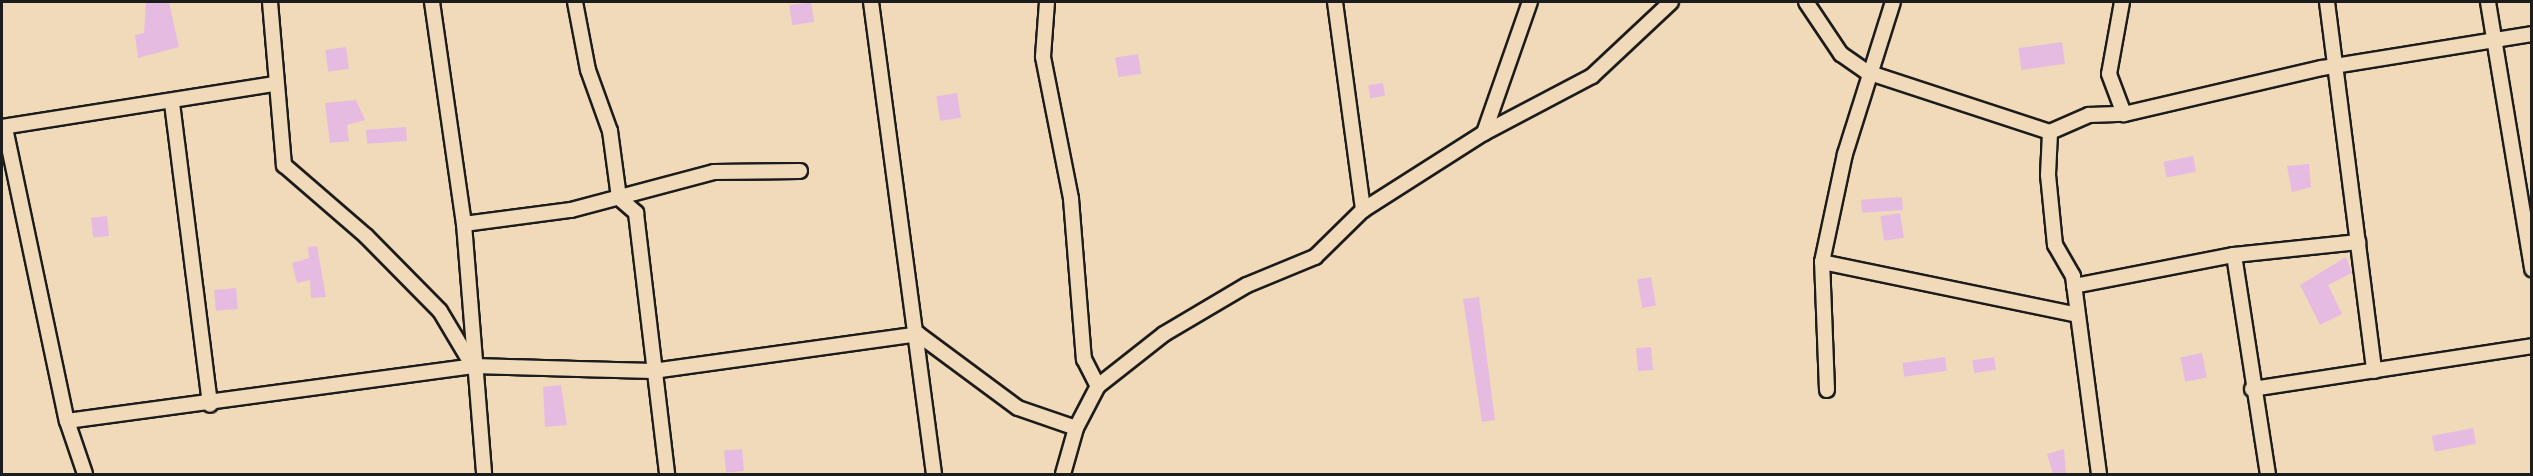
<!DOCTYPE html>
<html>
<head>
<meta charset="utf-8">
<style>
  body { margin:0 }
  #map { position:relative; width:2533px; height:476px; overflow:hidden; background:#f1dab9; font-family:Mali,sans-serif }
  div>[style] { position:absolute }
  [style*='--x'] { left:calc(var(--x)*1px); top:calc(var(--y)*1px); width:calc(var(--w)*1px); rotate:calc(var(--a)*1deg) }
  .building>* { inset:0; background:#e6bbe1; transform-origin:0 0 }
  .roads { filter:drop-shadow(2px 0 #1c1c1c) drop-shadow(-2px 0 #1c1c1c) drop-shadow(0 2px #1c1c1c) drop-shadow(0 -2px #1c1c1c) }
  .minor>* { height:14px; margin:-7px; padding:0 7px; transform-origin:7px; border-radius:7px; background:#f1dab9 }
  span { translate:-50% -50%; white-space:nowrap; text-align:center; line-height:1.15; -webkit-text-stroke:4.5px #f1dab9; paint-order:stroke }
  .frame { position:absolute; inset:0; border:3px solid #1c1c1c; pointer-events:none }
</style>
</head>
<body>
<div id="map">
  <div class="building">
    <i style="clip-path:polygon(146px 2px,169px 2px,179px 47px,138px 58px,135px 35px,144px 33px)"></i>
    <i style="left:811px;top:2px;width:20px;height:22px;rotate:81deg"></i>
    <i style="left:2062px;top:42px;width:22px;height:44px;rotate:82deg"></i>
    <i style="left:346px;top:47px;width:22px;height:21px;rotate:82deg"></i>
    <i style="left:1138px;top:54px;width:20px;height:23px;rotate:81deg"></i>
    <i style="left:1383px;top:83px;width:13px;height:15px;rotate:81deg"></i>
    <i style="left:957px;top:93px;width:25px;height:21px;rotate:81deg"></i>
    <i style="clip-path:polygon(356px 100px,365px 120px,347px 125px,349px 141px,330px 143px,325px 103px)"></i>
    <i style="left:406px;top:127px;width:14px;height:40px;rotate:86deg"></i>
    <i style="left:2193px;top:156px;width:16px;height:30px;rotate:79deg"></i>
    <i style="clip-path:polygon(2309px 164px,2311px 187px,2292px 192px,2287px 166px)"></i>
    <i style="left:1902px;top:197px;width:13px;height:41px;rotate:86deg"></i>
    <i style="left:1900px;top:213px;width:25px;height:20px;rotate:81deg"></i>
    <i style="left:107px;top:216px;width:20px;height:16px;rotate:84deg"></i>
    <i style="clip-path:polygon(317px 246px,326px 297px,311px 298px,310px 280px,297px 283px,292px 263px,309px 258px,308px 247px)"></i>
    <i style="clip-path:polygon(2346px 257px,2352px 273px,2328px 285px,2342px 314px,2320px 325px,2300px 285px)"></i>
    <i style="left:1651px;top:277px;width:29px;height:14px;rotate:80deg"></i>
    <i style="left:236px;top:288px;width:21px;height:22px;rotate:85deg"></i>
    <i style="clip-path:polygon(1479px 297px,1495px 420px,1482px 422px,1463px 299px)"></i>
    <i style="left:1651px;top:347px;width:23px;height:15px;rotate:85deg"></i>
    <i style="left:2202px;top:353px;width:25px;height:22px;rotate:79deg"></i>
    <i style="left:1945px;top:357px;width:14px;height:43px;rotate:82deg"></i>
    <i style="left:1994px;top:357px;width:13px;height:22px;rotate:81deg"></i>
    <i style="clip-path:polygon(561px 385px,567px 425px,545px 427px,543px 387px)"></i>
    <i style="left:2473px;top:428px;width:16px;height:42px;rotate:79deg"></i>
    <i style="left:742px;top:449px;width:22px;height:18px;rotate:85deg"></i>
    <i style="clip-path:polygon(2064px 449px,2066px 474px,2053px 474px,2047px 454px)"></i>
  </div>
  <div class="roads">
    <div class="minor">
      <i style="--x:270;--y:2;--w:164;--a:85.1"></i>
      <i style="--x:284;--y:165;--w:108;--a:40.9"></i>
      <i style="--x:366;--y:236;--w:105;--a:45.4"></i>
      <i style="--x:440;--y:311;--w:61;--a:59.2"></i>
      <i style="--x:432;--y:2;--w:224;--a:81.8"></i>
      <i style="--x:464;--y:224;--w:251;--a:85.4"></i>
      <i style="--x:575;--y:2;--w:69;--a:79.2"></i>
      <i style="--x:588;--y:70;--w:65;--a:70.2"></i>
      <i style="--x:610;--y:131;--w:68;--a:82.3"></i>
      <i style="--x:619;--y:198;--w:23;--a:41"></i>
      <i style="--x:636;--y:213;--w:263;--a:83.2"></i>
      <i style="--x:871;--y:2;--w:476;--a:82.4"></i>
      <i style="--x:1047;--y:2;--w:55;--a:94.2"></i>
      <i style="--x:1043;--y:57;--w:145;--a:78.8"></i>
      <i style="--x:1071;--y:199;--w:161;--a:85.4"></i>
      <i style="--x:1084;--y:359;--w:30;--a:63"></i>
      <i style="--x:1335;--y:2;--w:210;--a:82.3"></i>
      <i style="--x:1806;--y:2;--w:63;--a:56.1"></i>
      <i style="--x:1841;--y:54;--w:32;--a:35"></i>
      <i style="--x:1867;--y:72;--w:193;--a:18.2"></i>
      <i style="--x:2122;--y:2;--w:73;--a:100.2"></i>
      <i style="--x:2109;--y:74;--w:43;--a:69.4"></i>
      <i style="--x:2327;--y:2;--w:372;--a:82.7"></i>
      <i style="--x:2488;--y:2;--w:271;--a:80.6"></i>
      <i style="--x:172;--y:103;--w:304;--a:82.8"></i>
      <i style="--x:2;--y:127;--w:274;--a:-9"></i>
      <i style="--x:5;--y:128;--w:299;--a:78.1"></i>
      <i style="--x:67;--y:421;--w:56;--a:71.2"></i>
      <i style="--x:1484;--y:133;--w:122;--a:-27.8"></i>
      <i style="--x:1592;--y:76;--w:108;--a:-43.1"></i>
      <i style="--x:464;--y:224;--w:108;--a:-7.5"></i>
      <i style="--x:571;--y:210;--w:148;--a:-14.9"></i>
      <i style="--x:714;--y:172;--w:86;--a:-0.7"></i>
      <i style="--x:2234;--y:255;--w:222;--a:81.2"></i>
      <i style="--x:1822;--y:262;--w:261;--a:11.7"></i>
      <i style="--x:2074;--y:286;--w:163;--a:-11"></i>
      <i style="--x:2234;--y:255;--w:125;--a:-6"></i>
      <i style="--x:2252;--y:389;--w:283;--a:-8.7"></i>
      <i style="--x:1827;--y:390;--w:128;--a:-92.2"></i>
      <i style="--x:1822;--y:262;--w:110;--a:-78"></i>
      <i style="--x:1845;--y:154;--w:159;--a:-72.5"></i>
      <i style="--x:67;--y:421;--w:410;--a:-7.7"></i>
      <i style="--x:473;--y:366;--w:180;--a:1.6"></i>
      <i style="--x:653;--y:371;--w:268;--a:-7.9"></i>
      <i style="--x:918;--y:334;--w:124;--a:36.5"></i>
      <i style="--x:1018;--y:408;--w:61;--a:19"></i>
      <i style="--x:1063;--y:474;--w:48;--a:-74.2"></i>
      <i style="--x:1076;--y:428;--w:47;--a:-62.4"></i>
      <i style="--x:1098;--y:386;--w:84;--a:-38.2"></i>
      <i style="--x:1164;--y:334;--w:96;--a:-30.6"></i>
      <i style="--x:1247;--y:285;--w:74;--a:-22.4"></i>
      <i style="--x:1315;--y:257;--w:67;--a:-44.4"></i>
      <i style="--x:1363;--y:210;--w:143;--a:-32.5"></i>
      <i style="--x:1484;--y:133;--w:139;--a:-70.7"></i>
      <i style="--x:2099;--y:474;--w:200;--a:-97.5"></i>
      <i style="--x:2073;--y:276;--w:36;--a:-120"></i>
      <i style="--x:2055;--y:245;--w:70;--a:-95.7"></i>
      <i style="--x:2048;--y:175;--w:43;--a:-87.3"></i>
      <i style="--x:2050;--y:132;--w:43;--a:-23.6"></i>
      <i style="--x:2089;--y:115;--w:35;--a:-2"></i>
      <i style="--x:2124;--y:114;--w:203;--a:-13.1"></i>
      <i style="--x:2322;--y:68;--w:213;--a:-9.2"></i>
    </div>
  </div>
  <div class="frame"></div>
</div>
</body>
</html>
